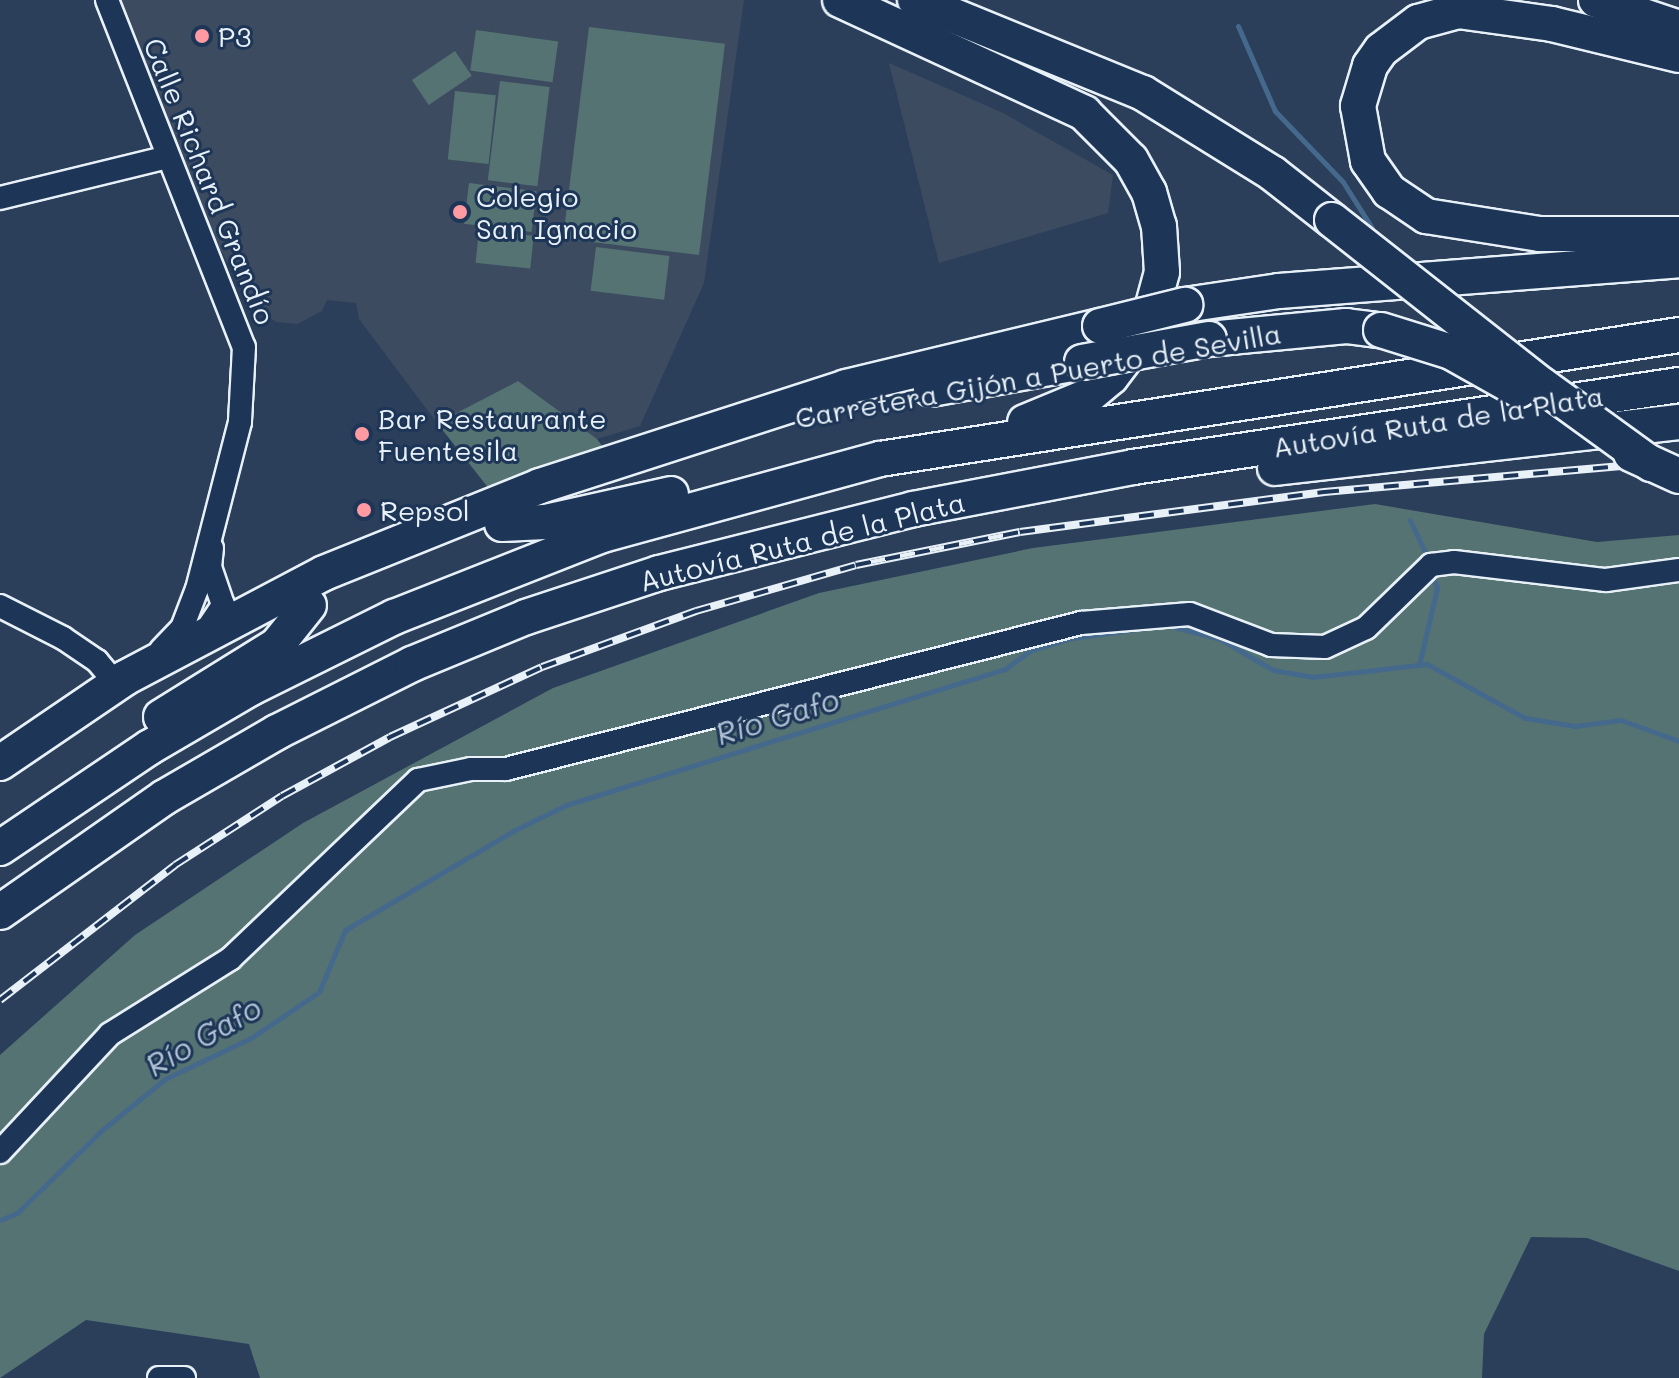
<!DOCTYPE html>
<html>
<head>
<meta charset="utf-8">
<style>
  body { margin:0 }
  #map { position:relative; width:1679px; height:1378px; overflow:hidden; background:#2b3f5b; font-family:Mali,sans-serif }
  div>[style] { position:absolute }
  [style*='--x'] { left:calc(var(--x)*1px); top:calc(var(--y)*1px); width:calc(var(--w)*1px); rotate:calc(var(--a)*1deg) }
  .built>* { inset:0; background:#3c4b60 }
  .green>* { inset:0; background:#557372; transform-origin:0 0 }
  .stream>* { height:5px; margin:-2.5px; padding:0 2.5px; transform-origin:2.5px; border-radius:2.5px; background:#45698c }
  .roads { filter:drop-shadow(2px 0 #e8f1f8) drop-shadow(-2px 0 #e8f1f8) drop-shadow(0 2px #e8f1f8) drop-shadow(0 -2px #e8f1f8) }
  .minor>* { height:22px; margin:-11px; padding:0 11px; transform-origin:11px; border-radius:11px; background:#1d3557 }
  .highway>* { height:34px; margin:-17px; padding:0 17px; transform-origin:17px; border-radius:17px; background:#1d3557 }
  .rail>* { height:8px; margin-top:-4px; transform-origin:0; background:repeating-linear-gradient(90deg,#1d3557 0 15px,#e8f1f8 0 30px); box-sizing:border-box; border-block:2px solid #e8f1f8 }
  .bridges { filter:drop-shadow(2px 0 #e8f1f8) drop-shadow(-2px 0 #e8f1f8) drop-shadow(0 2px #e8f1f8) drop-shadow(0 -2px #e8f1f8) }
  .highway-bridge>* { height:34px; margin:-17px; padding:0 17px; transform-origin:17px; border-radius:17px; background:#1d3557 }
  .dots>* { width:22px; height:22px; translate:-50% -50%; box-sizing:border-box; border:4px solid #1d3557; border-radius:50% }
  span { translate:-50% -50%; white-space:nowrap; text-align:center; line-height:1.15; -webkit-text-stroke:6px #1d3557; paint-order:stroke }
  .poi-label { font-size:28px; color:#e8f1f8 }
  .left { translate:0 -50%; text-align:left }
  .street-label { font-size:28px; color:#e8f1f8 }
  .water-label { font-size:30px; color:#afc1d2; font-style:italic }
</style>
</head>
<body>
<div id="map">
  <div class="built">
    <i style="clip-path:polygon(121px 0,744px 0,704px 283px,640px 426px,597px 439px,518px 381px,437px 423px,359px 319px,356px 303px,327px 300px,322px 311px,297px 324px,277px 322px,253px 309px,218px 245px)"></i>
    <i style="clip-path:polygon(889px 63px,1001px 112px,1113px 175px,1108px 213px,939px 263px)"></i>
  </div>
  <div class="green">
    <i style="left:589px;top:27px;width:137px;height:213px;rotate:7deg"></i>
    <i style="left:476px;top:30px;width:83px;height:41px;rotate:8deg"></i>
    <i style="left:455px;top:51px;width:30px;height:52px;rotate:56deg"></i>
    <i style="left:500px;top:81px;width:50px;height:100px;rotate:7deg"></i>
    <i style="left:455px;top:91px;width:41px;height:69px;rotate:6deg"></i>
    <i style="left:469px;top:183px;width:68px;height:41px;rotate:7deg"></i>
    <i style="left:479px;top:230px;width:55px;height:33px;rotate:6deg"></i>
    <i style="left:596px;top:247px;width:74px;height:44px;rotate:7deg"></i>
    <i style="clip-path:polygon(518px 381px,597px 439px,605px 450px,490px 490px,437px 423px)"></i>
    <i style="clip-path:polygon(1375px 504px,1597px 542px,1679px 535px,1679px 1271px,1587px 1238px,1531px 1237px,1484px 1334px,1482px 1378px,260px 1378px,249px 1344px,86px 1320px,0 1378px,0 1055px,135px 935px,303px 823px,553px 688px,819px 593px,1033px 548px)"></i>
  </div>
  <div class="stream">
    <i style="--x:1238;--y:26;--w:93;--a:66.5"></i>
    <i style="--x:1275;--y:111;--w:98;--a:46.2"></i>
    <i style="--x:1343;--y:182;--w:54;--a:57.8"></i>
    <i style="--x:1410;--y:520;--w:35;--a:65"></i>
    <i style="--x:1166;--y:625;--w:56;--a:14.5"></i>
    <i style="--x:1220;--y:639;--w:61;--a:30.3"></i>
    <i style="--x:1273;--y:670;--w:41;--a:9.9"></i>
    <i style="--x:1313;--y:677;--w:115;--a:-6.5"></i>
    <i style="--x:1427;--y:664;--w:112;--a:28.9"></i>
    <i style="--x:1525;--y:718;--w:51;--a:9.1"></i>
    <i style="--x:1575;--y:726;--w:46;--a:-7.4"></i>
    <i style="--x:1621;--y:720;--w:62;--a:19.9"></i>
    <i style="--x:1419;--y:665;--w:79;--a:-76.8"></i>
    <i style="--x:1437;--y:588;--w:9;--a:-111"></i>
    <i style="--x:0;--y:1220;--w:18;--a:-22"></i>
    <i style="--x:17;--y:1213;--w:117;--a:-44.3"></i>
    <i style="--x:101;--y:1131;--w:82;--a:-39.1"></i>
    <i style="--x:165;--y:1079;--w:95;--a:-25.5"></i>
    <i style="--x:251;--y:1038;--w:82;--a:-34.1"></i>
    <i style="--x:319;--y:992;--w:67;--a:-67.2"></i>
    <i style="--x:345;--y:930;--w:197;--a:-30.5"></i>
    <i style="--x:515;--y:830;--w:57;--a:-26.1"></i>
    <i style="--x:566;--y:805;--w:460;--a:-17.2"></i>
    <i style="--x:1005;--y:669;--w:32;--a:-36"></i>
    <i style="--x:1031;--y:650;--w:43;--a:-16.3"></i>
    <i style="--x:1072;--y:638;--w:74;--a:-7.8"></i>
  </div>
  <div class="roads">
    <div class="minor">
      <i style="--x:107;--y:0;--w:373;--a:68.5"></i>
      <i style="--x:244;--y:347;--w:75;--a:93.1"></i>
      <i style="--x:240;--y:422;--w:172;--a:104.4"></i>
      <i style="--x:197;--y:589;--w:42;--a:111"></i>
      <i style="--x:182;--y:628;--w:30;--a:134"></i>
      <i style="--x:0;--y:198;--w:173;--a:-13.7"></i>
      <i style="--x:0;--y:606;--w:71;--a:26.9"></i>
      <i style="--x:63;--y:638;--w:41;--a:34.1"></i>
      <i style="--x:97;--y:661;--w:30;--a:50"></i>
      <i style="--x:207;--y:629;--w:29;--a:-56"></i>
      <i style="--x:223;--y:605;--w:40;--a:-108.9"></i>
      <i style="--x:210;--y:567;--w:19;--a:-84"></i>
      <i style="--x:0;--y:1152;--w:161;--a:-47"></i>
      <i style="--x:110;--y:1034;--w:142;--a:-32"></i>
      <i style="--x:230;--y:959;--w:260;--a:-43.6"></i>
      <i style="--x:418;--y:780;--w:54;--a:-11.7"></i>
      <i style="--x:471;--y:769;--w:35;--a:0"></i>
      <i style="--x:506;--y:769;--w:593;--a:-14.25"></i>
      <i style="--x:1081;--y:623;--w:109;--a:-4.7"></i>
      <i style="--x:1190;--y:614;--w:87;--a:20.9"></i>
      <i style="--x:1271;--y:645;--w:54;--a:2.1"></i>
      <i style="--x:1325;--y:647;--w:45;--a:-24.9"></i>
      <i style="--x:1366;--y:628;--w:91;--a:-44.1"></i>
      <i style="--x:1431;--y:565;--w:23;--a:-7"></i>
      <i style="--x:1454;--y:562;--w:153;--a:6.8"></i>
      <i style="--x:1606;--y:580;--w:74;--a:-7.8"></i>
      <i style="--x:159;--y:1378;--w:25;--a:0"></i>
    </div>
    <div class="highway">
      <i style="--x:840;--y:0;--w:269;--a:24.8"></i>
      <i style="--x:1084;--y:113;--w:66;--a:45"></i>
      <i style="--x:1131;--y:160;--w:37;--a:61"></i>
      <i style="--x:1149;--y:192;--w:35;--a:74"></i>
      <i style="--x:1159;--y:226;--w:46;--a:86.3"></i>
      <i style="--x:1162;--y:272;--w:61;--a:105.2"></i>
      <i style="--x:1146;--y:331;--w:58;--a:127.3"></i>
      <i style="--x:1111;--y:377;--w:30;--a:140"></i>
      <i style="--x:1088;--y:396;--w:68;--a:157.6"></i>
      <i style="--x:915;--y:0;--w:246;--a:22.2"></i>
      <i style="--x:1143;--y:93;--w:152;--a:31.8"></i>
      <i style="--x:1272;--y:173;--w:76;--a:38.1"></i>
      <i style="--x:1596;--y:0;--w:88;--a:18.6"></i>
      <i style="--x:1679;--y:55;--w:131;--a:-166.3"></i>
      <i style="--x:1552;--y:24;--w:95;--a:-172.1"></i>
      <i style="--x:1458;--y:11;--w:41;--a:164.6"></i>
      <i style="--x:1418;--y:22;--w:46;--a:142.9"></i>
      <i style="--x:1381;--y:50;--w:19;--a:125"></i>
      <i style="--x:1370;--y:66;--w:42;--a:106.7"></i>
      <i style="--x:1358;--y:106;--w:56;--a:79.7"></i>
      <i style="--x:1368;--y:161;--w:37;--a:55"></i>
      <i style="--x:1389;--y:191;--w:45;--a:34"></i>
      <i style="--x:1426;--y:216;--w:115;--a:9"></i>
      <i style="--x:1540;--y:234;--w:139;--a:0"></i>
      <i style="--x:1185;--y:305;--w:95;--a:-8.5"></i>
      <i style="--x:1279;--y:291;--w:401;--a:-4.4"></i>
      <i style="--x:1209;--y:339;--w:138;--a:-5.4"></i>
      <i style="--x:1346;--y:326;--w:35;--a:7"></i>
      <i style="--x:931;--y:389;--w:153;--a:-10.1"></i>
      <i style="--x:1275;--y:468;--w:407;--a:-6.5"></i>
      <i style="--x:502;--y:524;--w:43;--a:-2.7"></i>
      <i style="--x:545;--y:522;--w:129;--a:-12.5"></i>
      <i style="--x:161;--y:717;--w:137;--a:-31.8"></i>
      <i style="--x:277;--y:645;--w:51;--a:-51.3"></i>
      <i style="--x:0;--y:763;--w:151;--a:-34.2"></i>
      <i style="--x:125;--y:678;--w:225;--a:-27.8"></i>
      <i style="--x:324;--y:573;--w:233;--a:-21.9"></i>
      <i style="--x:540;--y:486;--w:322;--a:-17.9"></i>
      <i style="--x:846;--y:387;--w:261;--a:-13.5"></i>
      <i style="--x:0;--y:848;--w:181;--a:-34"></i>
      <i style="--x:150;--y:747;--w:117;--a:-30.3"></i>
      <i style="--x:251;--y:688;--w:160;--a:-26.4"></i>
      <i style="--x:394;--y:617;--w:224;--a:-21.5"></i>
      <i style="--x:602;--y:535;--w:288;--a:-15.3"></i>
      <i style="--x:880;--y:459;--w:809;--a:-8.82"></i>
      <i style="--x:0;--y:912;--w:201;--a:-34.9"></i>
      <i style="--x:165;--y:797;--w:129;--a:-30.1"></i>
      <i style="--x:277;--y:732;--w:151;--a:-26.7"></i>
      <i style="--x:412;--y:664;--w:123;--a:-22.4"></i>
      <i style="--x:526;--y:617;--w:140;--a:-18.3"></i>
      <i style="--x:659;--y:573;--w:262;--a:-14.1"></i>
      <i style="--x:913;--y:509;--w:224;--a:-10.8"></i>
      <i style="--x:1133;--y:467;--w:552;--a:-8.54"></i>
    </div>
  </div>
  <div class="rail">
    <i style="--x:0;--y:1000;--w:221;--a:-37.6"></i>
    <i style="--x:175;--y:865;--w:127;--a:-32.8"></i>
    <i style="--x:282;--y:796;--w:123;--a:-28.6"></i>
    <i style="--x:390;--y:737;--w:167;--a:-24.7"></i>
    <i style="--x:542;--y:667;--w:164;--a:-20"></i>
    <i style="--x:696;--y:611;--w:166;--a:-16"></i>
    <i style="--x:856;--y:565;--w:167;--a:-11.4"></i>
    <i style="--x:1020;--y:532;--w:307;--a:-7.5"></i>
    <i style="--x:1324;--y:492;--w:356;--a:-5"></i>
  </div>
  <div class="bridges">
    <div class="highway-bridge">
      <i style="--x:1332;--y:220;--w:267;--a:38.2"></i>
      <i style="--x:1542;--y:385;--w:135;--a:35.9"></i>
      <i style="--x:1100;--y:326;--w:88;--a:-13.9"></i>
      <i style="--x:1381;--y:330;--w:73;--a:17.4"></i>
      <i style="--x:1451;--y:352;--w:78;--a:29.2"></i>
      <i style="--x:1082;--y:362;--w:129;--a:-10.3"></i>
      <i style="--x:1631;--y:454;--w:53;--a:24.6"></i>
    </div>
  </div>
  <div class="dots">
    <i style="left:202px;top:36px;background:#ff9aa2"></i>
    <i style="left:460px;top:212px;background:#ff9aa2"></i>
    <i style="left:362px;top:434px;background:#ff9aa2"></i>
    <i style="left:364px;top:510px;background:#ff9aa2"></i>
  </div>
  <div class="poi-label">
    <span class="left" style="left:218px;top:36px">P3</span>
    <span class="left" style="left:476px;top:212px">Colegio<br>San Ignacio</span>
    <span class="left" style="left:378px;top:434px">Bar Restaurante<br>Fuentesila</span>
    <span class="left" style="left:380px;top:510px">Repsol</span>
  </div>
  <div class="street-label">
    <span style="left:210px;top:181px;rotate:68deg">Calle Richard Grandío</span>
    <span style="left:1038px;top:375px;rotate:-10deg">Carretera Gijón a Puerto de Sevilla</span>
    <span style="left:1438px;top:421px;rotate:-9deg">Autovía Ruta de la Plata</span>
    <span style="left:802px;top:541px;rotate:-14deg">Autovía Ruta de la Plata</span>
  </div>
  <div class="water-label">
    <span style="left:777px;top:716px;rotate:-17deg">Río Gafo</span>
    <span style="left:203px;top:1036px;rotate:-30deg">Río Gafo</span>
  </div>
</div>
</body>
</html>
